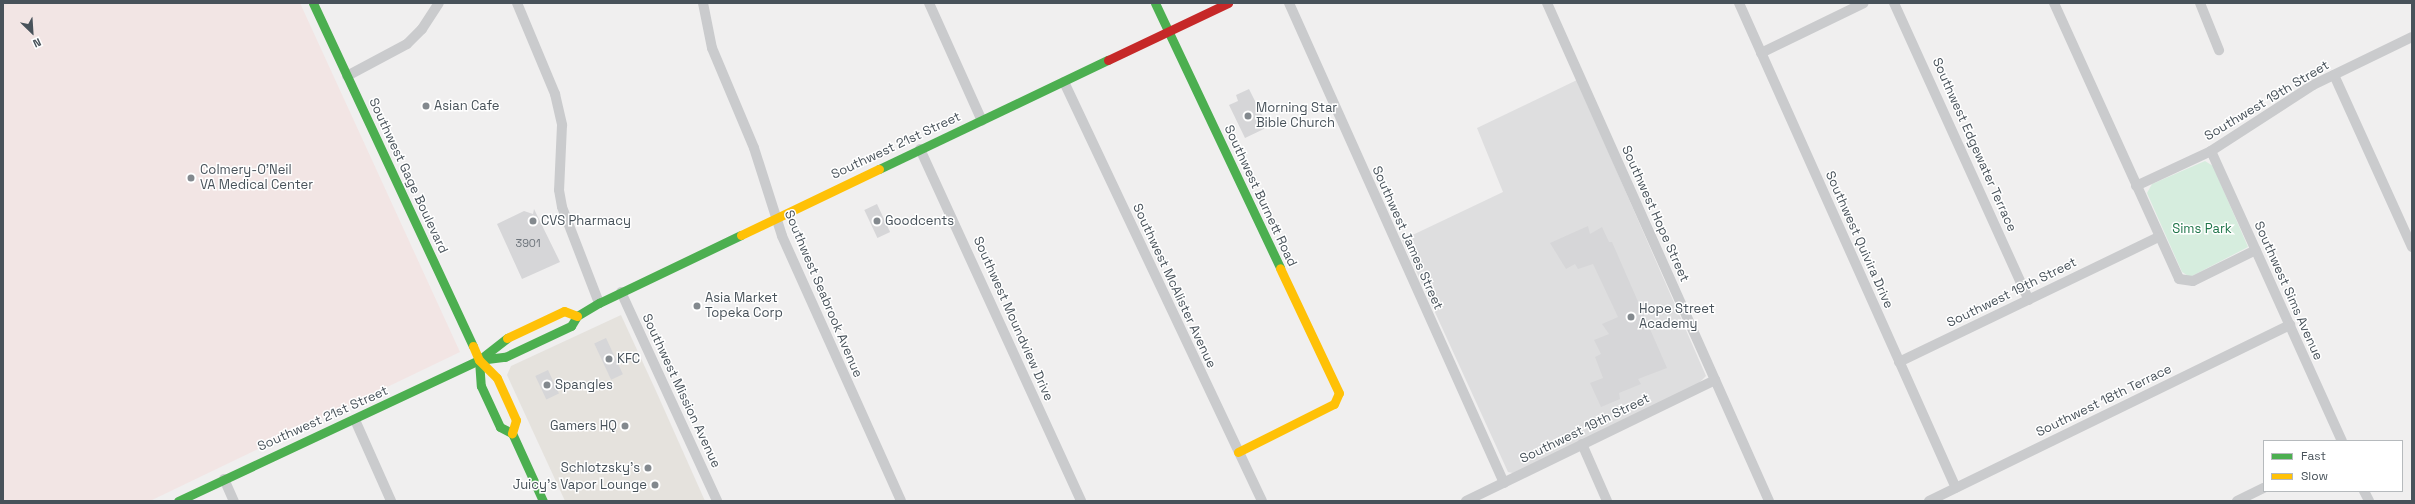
<!DOCTYPE html>
<html>
<head>
<meta charset="utf-8">
<style>
  body { margin:0 }
  #map { position:relative; width:2415px; height:504px; overflow:hidden; background:#f0efef; font-family:"Space Grotesk",sans-serif }
  div>[style] { position:absolute }
  [style*='--x'] { left:calc(var(--x)*1px); top:calc(var(--y)*1px); width:calc(var(--w)*1px); rotate:calc(var(--a)*1deg) }
  .commercial>* { inset:0; background:#e5e2dd }
  .education>* { inset:0; background:#dededf }
  .medical>* { inset:0; background:#f2e5e4 }
  .green>* { inset:0; background:#d6edde }
  .building>* { inset:0; background:#d6d6d8; transform-origin:0 0 }
  .street>* { height:10px; margin:-5px; padding:0 5px; transform-origin:5px; border-radius:5px; background:#cacbcd }
  .fast>* { height:9px; margin:-4.5px; padding:0 4.5px; transform-origin:4.5px; border-radius:4.5px; background:#4caf50 }
  .slow>* { height:9px; margin:-4.5px; padding:0 4.5px; transform-origin:4.5px; border-radius:4.5px; background:#ffc107 }
  .jam>* { height:9px; margin:-4.5px; padding:0 4.5px; transform-origin:4.5px; border-radius:4.5px; background:#c62828 }
  .dots>* { width:11px; height:11px; translate:-50% -50%; box-sizing:border-box; border:2px solid #fff; border-radius:50% }
  span { translate:-50% -50%; white-space:nowrap; text-align:center; line-height:1.15; -webkit-text-stroke:3px #fff; paint-order:stroke }
  .number-label { font-size:11px; color:#6d747b }
  .number-label span { -webkit-text-stroke-width:0 }
  .street-label { font-size:13px; color:#48525a }
  .poi-label { font-size:13px; color:#48525a }
  .left { translate:0 -50%; text-align:left }
  .right { translate:-100% -50%; text-align:right }
  .park-label { font-size:13px; color:#1f7549 }
  .frame { position:absolute; inset:0; border:4px solid #48525a; pointer-events:none }
  .legend { position:absolute; left:2263px; top:440px; width:140px; height:52px; box-sizing:border-box; background:#fff; border:1px solid #b6babd; margin:0; padding:5px 7px; list-style:none; font-size:12px; color:#48525a }
  .legend li { display:flex; align-items:center; gap:8px; height:20px }
  .legend b { width:20px; border:1px solid #b6babd }
  .north { position:absolute; left:12px; top:12px; width:40px; height:40px; -webkit-text-stroke:3px #fff; paint-order:stroke; rotate:155deg; font-size:11px; font-weight:700; line-height:16px; text-align:center; color:#48525a }
  .north::after { content:''; display:block; margin:auto; width:14px; height:18px; background:#48525a; clip-path:polygon(50% 0,100% 100%,50% 72%,0 100%) }
</style>
</head>
<body>
<div id="map">
  <div class="commercial">
    <i style="clip-path:polygon(621px 315px,656px 391px,705px 501px,565px 501px,507px 375px,511px 366px)"></i>
  </div>
  <div class="education">
    <i style="clip-path:polygon(1577px 80px,1706px 376px,1698px 384px,1513px 473px,1508px 472px,1402px 240px,1503px 192px,1477px 128px)"></i>
  </div>
  <div class="medical">
    <i style="clip-path:polygon(3px 3px,300px 3px,460px 352px,150px 501px,3px 501px)"></i>
  </div>
  <div class="green">
    <i style="clip-path:polygon(2205px 161px,2213px 166px,2248px 247px,2190px 277px,2182px 272px,2147px 193px,2152px 184px)"></i>
  </div>
  <div class="building">
    <i style="clip-path:polygon(1249px 89px,1268px 127px,1245px 138px,1229px 105px,1238px 101px,1236px 95px)"></i>
    <i style="left:877px;top:204px;width:31px;height:14px;rotate:65deg"></i>
    <i style="clip-path:polygon(534px 209px,560px 262px,522px 279px,497px 224px,524px 211px,533px 214px)"></i>
    <i style="clip-path:polygon(1588px 226px,1590px 234px,1602px 227px,1609px 242px,1612px 242px,1667px 368px,1638px 379px,1641px 384px,1619px 393px,1620px 399px,1601px 407px,1590px 383px,1603px 378px,1595px 357px,1601px 354px,1594px 340px,1609px 334px,1602px 324px,1618px 317px,1593px 264px,1578px 269px,1575px 264px,1566px 269px,1550px 243px)"></i>
    <i style="left:606px;top:338px;width:40px;height:13px;rotate:65deg"></i>
    <i style="left:548px;top:370px;width:26px;height:14px;rotate:65deg"></i>
  </div>
  <div class="street">
    <i style="--x:517;--y:3;--w:99;--a:67.3"></i>
    <i style="--x:555;--y:94;--w:32;--a:77"></i>
    <i style="--x:562;--y:125;--w:65;--a:92.6"></i>
    <i style="--x:559;--y:190;--w:17;--a:80"></i>
    <i style="--x:562;--y:207;--w:103;--a:68.9"></i>
    <i style="--x:703;--y:3;--w:46;--a:78.7"></i>
    <i style="--x:712;--y:48;--w:108;--a:67.2"></i>
    <i style="--x:754;--y:148;--w:92;--a:72.3"></i>
    <i style="--x:782;--y:236;--w:290;--a:65.8"></i>
    <i style="--x:929;--y:3;--w:129;--a:65.8"></i>
    <i style="--x:1289;--y:3;--w:526;--a:65.87"></i>
    <i style="--x:1547;--y:3;--w:545;--a:65.97"></i>
    <i style="--x:1739;--y:3;--w:531;--a:65.9"></i>
    <i style="--x:1894;--y:3;--w:326;--a:65.6"></i>
    <i style="--x:2054;--y:3;--w:303;--a:65.6"></i>
    <i style="--x:2179;--y:279;--w:14;--a:8"></i>
    <i style="--x:2193;--y:281;--w:70;--a:-26.2"></i>
    <i style="--x:2200;--y:3;--w:51;--a:68"></i>
    <i style="--x:1761;--y:53;--w:114;--a:-25.9"></i>
    <i style="--x:2334;--y:75;--w:189;--a:65.6"></i>
    <i style="--x:347;--y:76;--w:68;--a:-28.1"></i>
    <i style="--x:407;--y:44;--w:21;--a:-45"></i>
    <i style="--x:422;--y:29;--w:31;--a:-57"></i>
    <i style="--x:1064;--y:82;--w:463;--a:64.7"></i>
    <i style="--x:920;--y:149;--w:387;--a:65.4"></i>
    <i style="--x:2211;--y:151;--w:318;--a:65.7"></i>
    <i style="--x:2136;--y:186;--w:83;--a:-25"></i>
    <i style="--x:2211;--y:151;--w:121;--a:-32.9"></i>
    <i style="--x:2313;--y:85;--w:110;--a:-25.9"></i>
    <i style="--x:621;--y:292;--w:230;--a:65.3"></i>
    <i style="--x:1899;--y:362;--w:288;--a:-25.7"></i>
    <i style="--x:355;--y:420;--w:89;--a:66"></i>
    <i style="--x:1582;--y:444;--w:62;--a:66.3"></i>
    <i style="--x:224;--y:479;--w:24;--a:66"></i>
    <i style="--x:2364;--y:491;--w:11;--a:63"></i>
    <i style="--x:1466;--y:501;--w:277;--a:-25.9"></i>
    <i style="--x:1929;--y:501;--w:402;--a:-26"></i>
    <i style="--x:2237;--y:501;--w:30;--a:-26"></i>
  </div>
  <div class="fast">
    <i style="--x:313;--y:3;--w:378;--a:65"></i>
    <i style="--x:1155;--y:3;--w:293;--a:64.7"></i>
    <i style="--x:879;--y:169;--w:254;--a:-25.5"></i>
    <i style="--x:479;--y:360;--w:26;--a:-7"></i>
    <i style="--x:505;--y:357;--w:73;--a:-25.2"></i>
    <i style="--x:571;--y:326;--w:12;--a:-59"></i>
    <i style="--x:577;--y:316;--w:26;--a:-31"></i>
    <i style="--x:599;--y:303;--w:157;--a:-25.6"></i>
    <i style="--x:479;--y:360;--w:26;--a:86"></i>
    <i style="--x:481;--y:386;--w:45;--a:65.1"></i>
    <i style="--x:500;--y:427;--w:13;--a:27"></i>
    <i style="--x:512;--y:433;--w:75;--a:65.5"></i>
    <i style="--x:178;--y:501;--w:332;--a:-25.1"></i>
    <i style="--x:479;--y:360;--w:36;--a:-38"></i>
  </div>
  <div class="slow">
    <i style="--x:741;--y:235;--w:153;--a:-25.6"></i>
    <i style="--x:507;--y:338;--w:63;--a:-25.3"></i>
    <i style="--x:564;--y:311;--w:14;--a:21"></i>
    <i style="--x:473;--y:346;--w:15;--a:67"></i>
    <i style="--x:479;--y:360;--w:25;--a:45"></i>
    <i style="--x:497;--y:378;--w:46;--a:65.7"></i>
    <i style="--x:516;--y:420;--w:14;--a:107"></i>
    <i style="--x:1238;--y:452;--w:107;--a:-26.6"></i>
    <i style="--x:1334;--y:404;--w:12;--a:-66"></i>
    <i style="--x:1339;--y:393;--w:138;--a:-115.3"></i>
  </div>
  <div class="jam">
    <i style="--x:1108;--y:60;--w:133;--a:-25.4"></i>
  </div>
  <div class="dots">
    <i style="left:426px;top:106px;background:#83898e"></i>
    <i style="left:1248px;top:116px;background:#83898e"></i>
    <i style="left:191px;top:178px;background:#83898e"></i>
    <i style="left:533px;top:221px;background:#83898e"></i>
    <i style="left:877px;top:221px;background:#83898e"></i>
    <i style="left:697px;top:306px;background:#83898e"></i>
    <i style="left:1631px;top:317px;background:#83898e"></i>
    <i style="left:609px;top:359px;background:#83898e"></i>
    <i style="left:547px;top:385px;background:#83898e"></i>
    <i style="left:625px;top:426px;background:#83898e"></i>
    <i style="left:648px;top:468px;background:#83898e"></i>
    <i style="left:655px;top:485px;background:#83898e"></i>
  </div>
  <div class="number-label">
    <span style="left:528px;top:243px">3901</span>
  </div>
  <div class="street-label">
    <span style="left:2267px;top:101px;rotate:-31deg">Southwest 19th Street</span>
    <span style="left:1974px;top:145px;rotate:66deg">Southwest Edgewater Terrace</span>
    <span style="left:896px;top:146px;rotate:-25deg">Southwest 21st Street</span>
    <span style="left:408px;top:176px;rotate:65deg">Southwest Gage Boulevard</span>
    <span style="left:1260px;top:196px;rotate:65deg">Southwest Burnett Road</span>
    <span style="left:1655px;top:214px;rotate:66deg">Southwest Hope Street</span>
    <span style="left:1407px;top:238px;rotate:66deg">Southwest James Street</span>
    <span style="left:1859px;top:240px;rotate:66deg">Southwest Quivira Drive</span>
    <span style="left:1174px;top:286px;rotate:65deg">Southwest McAlister Avenue</span>
    <span style="left:2288px;top:291px;rotate:66deg">Southwest Sims Avenue</span>
    <span style="left:2012px;top:293px;rotate:-26deg">Southwest 19th Street</span>
    <span style="left:823px;top:294px;rotate:67deg">Southwest Seabrook Avenue</span>
    <span style="left:1013px;top:319px;rotate:66deg">Southwest Moundview Drive</span>
    <span style="left:681px;top:391px;rotate:65deg">Southwest Mission Avenue</span>
    <span style="left:2104px;top:401px;rotate:-26deg">Southwest 18th Terrace</span>
    <span style="left:323px;top:419px;rotate:-24deg">Southwest 21st Street</span>
    <span style="left:1585px;top:429px;rotate:-26deg">Southwest 19th Street</span>
  </div>
  <div class="poi-label">
    <span class="left" style="left:434px;top:106px">Asian Cafe</span>
    <span class="left" style="left:1256px;top:116px">Morning Star<br>Bible Church</span>
    <span class="left" style="left:200px;top:178px">Colmery-O'Neil<br>VA Medical Center</span>
    <span class="left" style="left:541px;top:221px">CVS Pharmacy</span>
    <span class="left" style="left:885px;top:221px">Goodcents</span>
    <span class="left" style="left:705px;top:306px">Asia Market<br>Topeka Corp</span>
    <span class="left" style="left:1639px;top:317px">Hope Street<br>Academy</span>
    <span class="left" style="left:617px;top:359px">KFC</span>
    <span class="left" style="left:555px;top:385px">Spangles</span>
    <span class="right" style="left:617px;top:426px">Gamers HQ</span>
    <span class="right" style="left:640px;top:468px">Schlotzsky's</span>
    <span class="right" style="left:647px;top:485px">Juicy's Vapor Lounge</span>
  </div>
  <div class="park-label">
    <span style="left:2202px;top:229px">Sims Park</span>
  </div>
  <div class="frame"></div>
  <ul class="legend">
  <li><b style="height:5px;background:#4caf50"></b>Fast</li>
  <li><b style="height:5px;background:#ffc107"></b>Slow</li>
  </ul>
  <div class="north">N</div>
</div>
</body>
</html>
